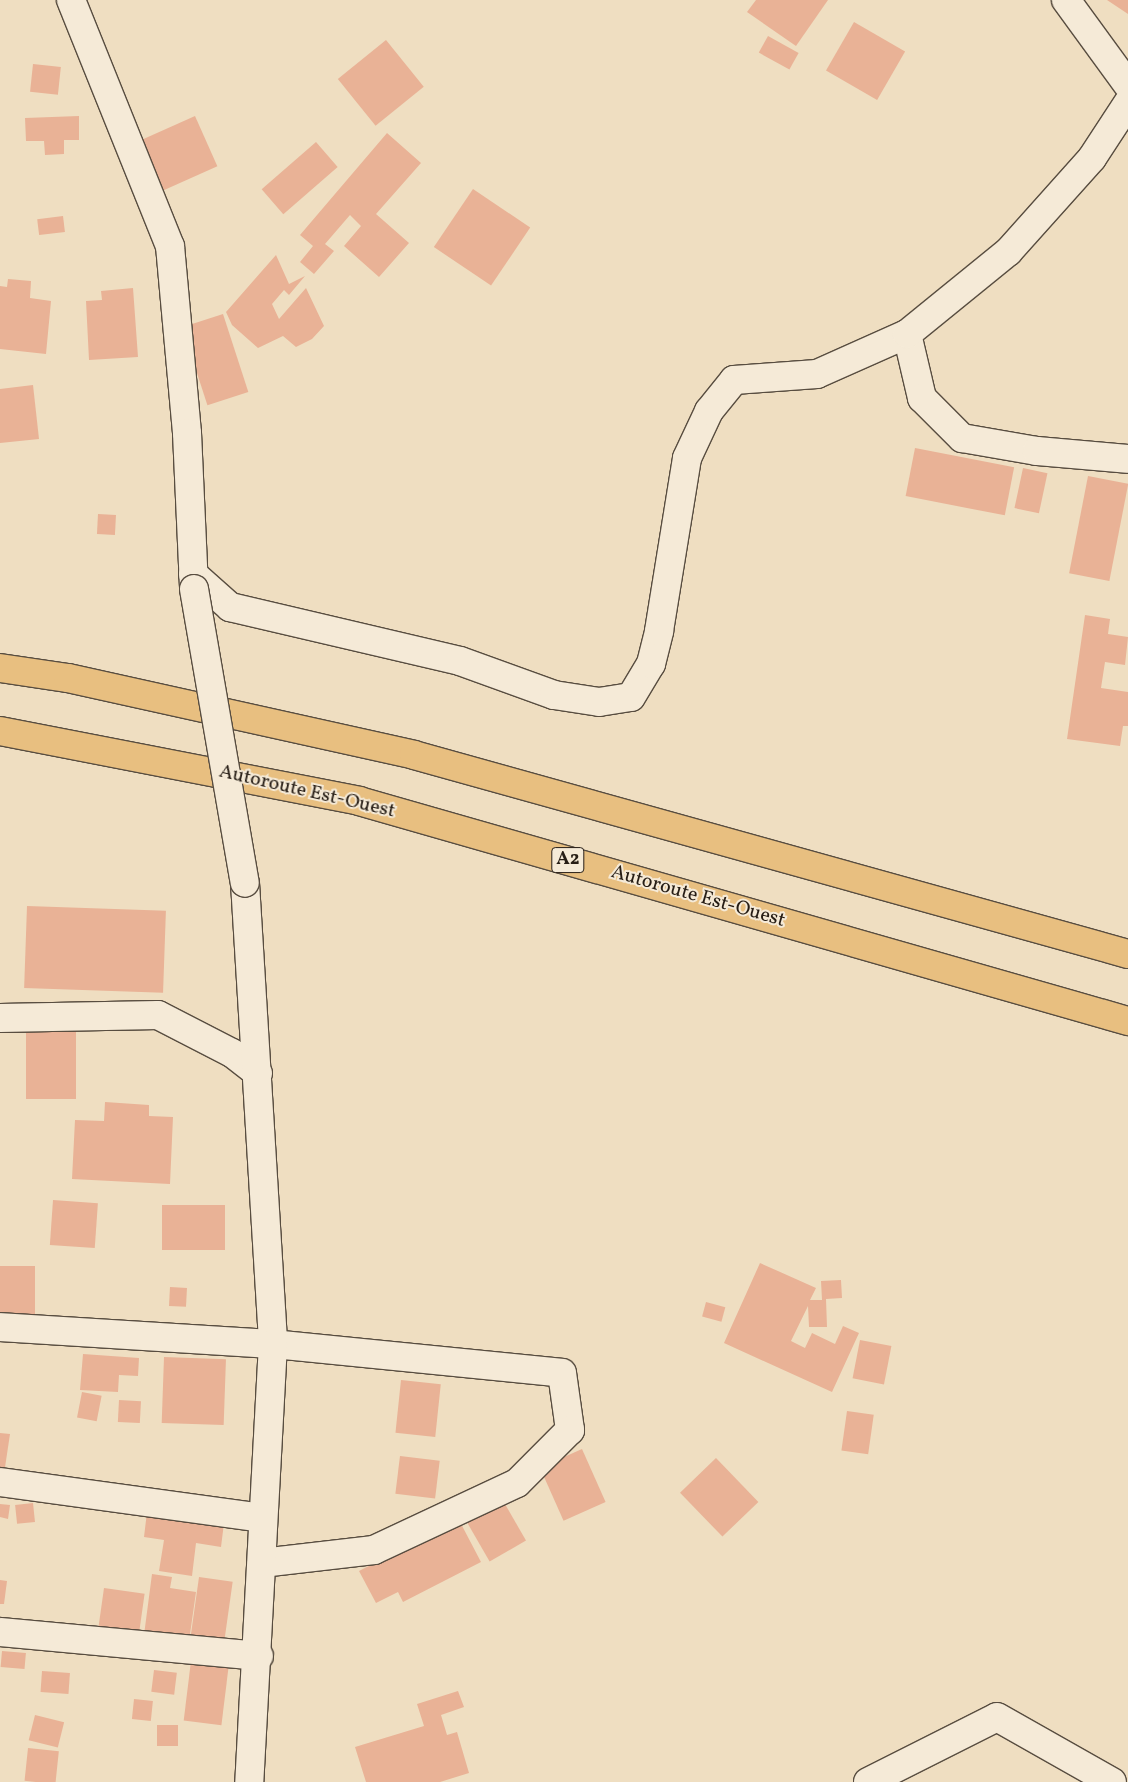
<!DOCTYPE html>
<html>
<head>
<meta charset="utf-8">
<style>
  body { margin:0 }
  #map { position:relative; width:1128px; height:1782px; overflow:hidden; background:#efdec1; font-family:Vollkorn,serif }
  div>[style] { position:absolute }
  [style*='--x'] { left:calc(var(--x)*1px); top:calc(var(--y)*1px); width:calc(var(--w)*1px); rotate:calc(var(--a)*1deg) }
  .building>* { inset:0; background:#e9b296; transform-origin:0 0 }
  .roads { filter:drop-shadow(1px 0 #584d40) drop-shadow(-1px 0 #584d40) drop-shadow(0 1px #584d40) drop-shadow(0 -1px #584d40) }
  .minor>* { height:28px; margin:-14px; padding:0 14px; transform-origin:14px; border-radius:14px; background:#f5ead7 }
  .tertiary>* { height:28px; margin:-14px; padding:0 14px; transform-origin:14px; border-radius:14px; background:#f5ead7 }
  .motorway>* { height:28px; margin:-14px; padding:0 14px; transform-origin:14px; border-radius:14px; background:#e8bf80 }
  .bridges { filter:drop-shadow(1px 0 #584d40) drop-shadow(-1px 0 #584d40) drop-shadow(0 1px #584d40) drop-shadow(0 -1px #584d40) }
  .minor-bridge>* { height:28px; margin:-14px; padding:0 14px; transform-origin:14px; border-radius:14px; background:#f5ead7 }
  span { translate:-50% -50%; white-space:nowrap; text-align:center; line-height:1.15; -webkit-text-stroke:4px #f5ead7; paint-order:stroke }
  .shield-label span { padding:1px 4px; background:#f5ead7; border:1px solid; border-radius:4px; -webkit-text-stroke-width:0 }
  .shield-label { font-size:19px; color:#261d15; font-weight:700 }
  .street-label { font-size:20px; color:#261d15 }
</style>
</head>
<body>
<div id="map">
  <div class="building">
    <i style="clip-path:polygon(756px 0,828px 0,796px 46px,747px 12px)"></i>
    <i style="clip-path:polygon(1107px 0,1128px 0,1128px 14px)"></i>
    <i style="left:854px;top:22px;width:59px;height:56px;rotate:30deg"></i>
    <i style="left:768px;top:36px;width:35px;height:19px;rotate:29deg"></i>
    <i style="left:386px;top:40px;width:60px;height:62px;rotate:51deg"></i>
    <i style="left:33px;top:64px;width:28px;height:28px;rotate:6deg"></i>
    <i style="clip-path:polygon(79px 116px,79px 140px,64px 140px,64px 154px,45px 155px,44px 141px,26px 141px,25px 118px)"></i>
    <i style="left:195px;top:116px;width:55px;height:60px;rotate:66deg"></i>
    <i style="clip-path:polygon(387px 133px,421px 163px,376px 214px,409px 243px,379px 277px,344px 246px,361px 226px,350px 215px,325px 244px,334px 251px,314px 274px,300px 262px,313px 246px,300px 235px)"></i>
    <i style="left:316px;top:142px;width:33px;height:72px;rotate:49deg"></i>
    <i style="left:473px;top:189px;width:69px;height:70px;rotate:34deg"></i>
    <i style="left:63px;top:216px;width:16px;height:26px;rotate:83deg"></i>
    <i style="clip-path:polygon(276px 255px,289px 284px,305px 276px,289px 295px,284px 290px,272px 304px,279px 319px,306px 288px,324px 326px,312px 339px,296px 347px,283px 336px,258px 348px,232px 325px,226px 312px)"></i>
    <i style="clip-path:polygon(8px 279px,31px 281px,30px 298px,51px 301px,46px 354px,0 349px,0 286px,7px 287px)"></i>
    <i style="clip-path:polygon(133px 288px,138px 357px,89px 360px,86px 301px,102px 300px,101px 291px)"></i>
    <i style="left:223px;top:314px;width:82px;height:43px;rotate:72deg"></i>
    <i style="clip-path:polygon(33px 385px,39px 439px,0 443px,0 389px)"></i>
    <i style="left:915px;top:448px;width:101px;height:49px;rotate:11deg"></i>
    <i style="left:1023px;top:468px;width:25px;height:41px;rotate:12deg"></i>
    <i style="left:1088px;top:476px;width:41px;height:99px;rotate:11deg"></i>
    <i style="left:98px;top:514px;width:18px;height:20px;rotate:3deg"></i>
    <i style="clip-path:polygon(1085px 615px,1110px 619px,1108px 634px,1128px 637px,1125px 665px,1105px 662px,1101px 688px,1128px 692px,1128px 726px,1123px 726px,1120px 746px,1067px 739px)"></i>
    <i style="left:27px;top:906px;width:139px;height:82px;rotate:2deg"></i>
    <i style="left:26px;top:1021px;width:50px;height:78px"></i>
    <i style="clip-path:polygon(105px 1102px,149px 1105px,149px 1116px,173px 1117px,170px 1184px,72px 1179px,75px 1120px,104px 1121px)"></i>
    <i style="left:53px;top:1200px;width:45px;height:45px;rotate:4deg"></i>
    <i style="left:162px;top:1205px;width:63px;height:45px"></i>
    <i style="clip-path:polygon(760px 1263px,816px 1288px,810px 1300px,822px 1300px,821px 1281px,841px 1280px,842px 1298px,826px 1299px,827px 1327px,809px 1327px,808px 1306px,791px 1341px,805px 1348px,812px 1333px,835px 1344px,843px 1326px,859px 1333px,832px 1392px,724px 1343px)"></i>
    <i style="left:0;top:1266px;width:35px;height:53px"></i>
    <i style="left:170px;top:1287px;width:17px;height:19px;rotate:3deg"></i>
    <i style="left:706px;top:1302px;width:20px;height:15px;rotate:15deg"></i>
    <i style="left:860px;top:1340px;width:32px;height:39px;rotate:11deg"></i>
    <i style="clip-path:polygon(83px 1354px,139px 1358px,138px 1376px,119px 1375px,118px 1392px,80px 1390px)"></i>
    <i style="left:164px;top:1357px;width:62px;height:66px;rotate:2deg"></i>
    <i style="left:401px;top:1380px;width:40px;height:53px;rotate:6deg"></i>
    <i style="left:82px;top:1392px;width:20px;height:26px;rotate:11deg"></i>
    <i style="left:119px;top:1400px;width:22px;height:22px;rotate:3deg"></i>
    <i style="left:847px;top:1411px;width:27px;height:40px;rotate:8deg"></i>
    <i style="clip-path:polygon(0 1433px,10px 1434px,4px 1474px,0 1473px)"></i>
    <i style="left:582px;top:1449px;width:58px;height:46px;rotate:66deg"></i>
    <i style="left:400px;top:1456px;width:40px;height:38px;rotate:7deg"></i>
    <i style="left:716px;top:1458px;width:61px;height:50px;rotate:46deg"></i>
    <i style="left:498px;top:1492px;width:56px;height:42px;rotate:60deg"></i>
    <i style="left:33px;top:1503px;width:19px;height:18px;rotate:84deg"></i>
    <i style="clip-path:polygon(0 1504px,10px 1505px,8px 1519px,0 1517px)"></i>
    <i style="clip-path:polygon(147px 1512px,224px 1523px,221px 1547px,196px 1543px,192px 1576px,159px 1571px,164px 1540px,144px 1537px)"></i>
    <i style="clip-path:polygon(459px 1520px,481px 1562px,403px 1602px,398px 1592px,376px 1603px,359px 1571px)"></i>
    <i style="clip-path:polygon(152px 1574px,172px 1577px,170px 1588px,196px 1592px,189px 1641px,144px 1635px)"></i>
    <i style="left:199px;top:1577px;width:34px;height:63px;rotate:8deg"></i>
    <i style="clip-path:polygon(0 1580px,7px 1581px,4px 1604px,0 1604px)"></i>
    <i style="left:104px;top:1588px;width:41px;height:43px;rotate:8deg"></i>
    <i style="left:2px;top:1651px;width:24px;height:16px;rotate:5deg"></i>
    <i style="left:191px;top:1661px;width:38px;height:60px;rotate:7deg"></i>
    <i style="left:154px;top:1670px;width:23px;height:22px;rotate:7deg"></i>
    <i style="left:42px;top:1671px;width:28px;height:21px;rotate:4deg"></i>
    <i style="clip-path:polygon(458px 1691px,464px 1707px,441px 1715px,447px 1735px,457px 1732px,469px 1773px,440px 1782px,366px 1782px,355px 1747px,424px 1726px,417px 1704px)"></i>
    <i style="left:134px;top:1699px;width:19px;height:20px;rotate:6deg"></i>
    <i style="left:35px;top:1715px;width:30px;height:26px;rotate:14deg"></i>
    <i style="left:157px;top:1725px;width:21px;height:21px"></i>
    <i style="left:28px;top:1748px;width:31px;height:33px;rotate:6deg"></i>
  </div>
  <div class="roads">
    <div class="minor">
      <i style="--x:71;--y:0;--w:265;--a:68.1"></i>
      <i style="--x:170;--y:246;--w:188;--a:84.8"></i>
      <i style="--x:187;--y:433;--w:156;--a:87.4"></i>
      <i style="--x:1066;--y:0;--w:105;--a:53.9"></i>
      <i style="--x:907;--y:334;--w:66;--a:76.8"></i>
      <i style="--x:922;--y:398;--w:57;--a:45"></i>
      <i style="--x:962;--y:438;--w:76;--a:9.8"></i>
      <i style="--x:1037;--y:451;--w:91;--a:5"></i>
      <i style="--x:193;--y:574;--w:50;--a:41.7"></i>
      <i style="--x:230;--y:607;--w:236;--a:13.2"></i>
      <i style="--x:460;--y:661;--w:100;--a:19.9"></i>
      <i style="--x:554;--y:695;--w:46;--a:8.8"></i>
      <i style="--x:599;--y:702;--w:32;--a:-9"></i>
      <i style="--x:631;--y:697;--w:39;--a:-59"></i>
      <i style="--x:651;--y:664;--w:34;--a:-76"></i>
      <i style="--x:659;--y:631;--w:175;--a:-80.8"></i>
      <i style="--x:687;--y:458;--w:52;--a:-64.9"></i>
      <i style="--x:709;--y:411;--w:40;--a:-51"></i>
      <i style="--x:734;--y:380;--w:83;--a:-4.1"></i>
      <i style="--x:817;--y:374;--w:98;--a:-24"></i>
      <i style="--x:907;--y:334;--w:130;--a:-39.1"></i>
      <i style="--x:1008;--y:252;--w:126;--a:-48.2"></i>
      <i style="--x:1092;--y:158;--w:66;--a:-56.8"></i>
      <i style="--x:0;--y:1018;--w:158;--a:-1.1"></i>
      <i style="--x:158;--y:1015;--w:83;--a:27.2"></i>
      <i style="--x:232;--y:1053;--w:33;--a:38"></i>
      <i style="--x:0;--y:1327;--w:274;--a:3.6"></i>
      <i style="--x:273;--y:1344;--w:290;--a:5.7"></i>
      <i style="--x:562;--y:1373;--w:58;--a:82"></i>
      <i style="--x:570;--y:1430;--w:75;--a:135"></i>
      <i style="--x:517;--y:1483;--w:158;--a:154.9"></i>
      <i style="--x:374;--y:1550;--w:113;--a:173.4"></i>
      <i style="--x:0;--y:1482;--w:265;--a:7.8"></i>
      <i style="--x:0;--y:1632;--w:260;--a:5.3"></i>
    </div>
    <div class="tertiary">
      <i style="--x:245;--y:883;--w:462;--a:86.5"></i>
      <i style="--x:273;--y:1344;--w:439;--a:93.1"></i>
      <i style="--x:868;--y:1782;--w:144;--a:-26.7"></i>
      <i style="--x:997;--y:1717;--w:132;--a:29.5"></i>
    </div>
    <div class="motorway">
      <i style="--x:0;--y:668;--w:69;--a:8.4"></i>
      <i style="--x:68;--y:678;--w:354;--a:12.5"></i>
      <i style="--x:414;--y:755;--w:741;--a:15.57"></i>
      <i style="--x:0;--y:731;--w:366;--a:11"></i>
      <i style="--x:359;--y:801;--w:800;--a:15.97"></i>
    </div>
  </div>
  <div class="bridges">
    <div class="minor-bridge">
      <i style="--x:194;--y:589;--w:298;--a:80.2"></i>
    </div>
  </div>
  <div class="shield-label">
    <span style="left:568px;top:860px">A2</span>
  </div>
  <div class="street-label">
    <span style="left:307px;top:792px;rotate:13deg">Autoroute Est-Ouest</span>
    <span style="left:698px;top:897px;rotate:16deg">Autoroute Est-Ouest</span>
  </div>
</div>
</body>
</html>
